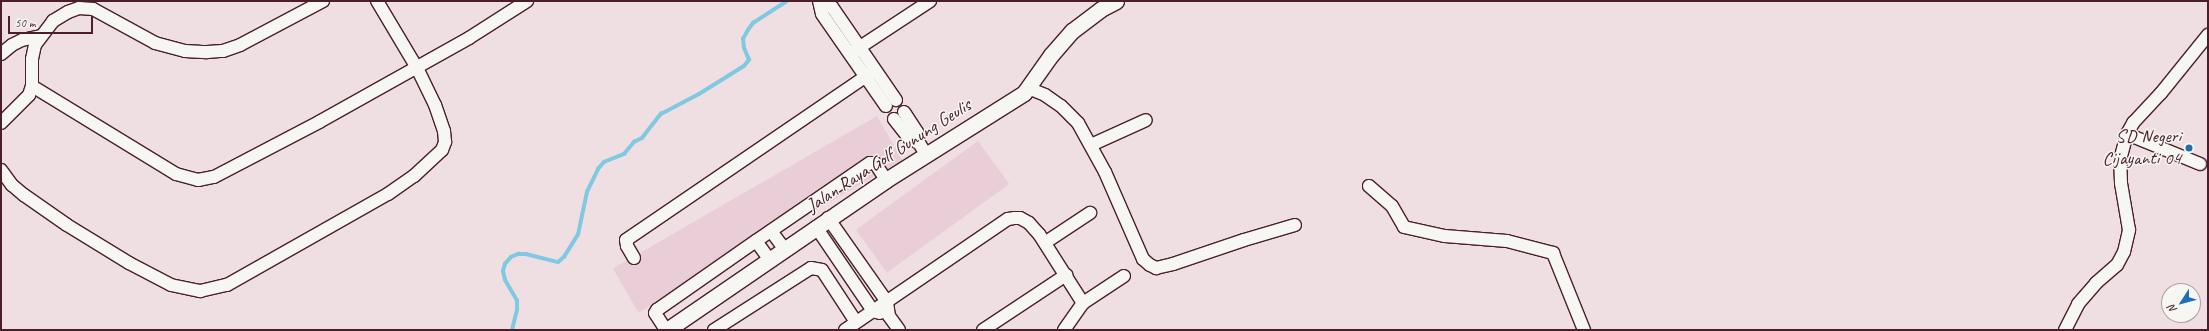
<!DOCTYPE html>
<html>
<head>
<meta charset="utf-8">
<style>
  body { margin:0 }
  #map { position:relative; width:2209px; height:331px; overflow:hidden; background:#efdfe2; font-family:Caveat,sans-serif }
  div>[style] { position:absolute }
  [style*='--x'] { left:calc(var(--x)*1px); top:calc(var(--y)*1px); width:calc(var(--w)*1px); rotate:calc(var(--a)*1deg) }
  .built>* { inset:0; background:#eaced7; transform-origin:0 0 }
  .stream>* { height:3.5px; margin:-1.75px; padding:0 1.75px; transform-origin:1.75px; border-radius:1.75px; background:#80c9e1 }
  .roads { filter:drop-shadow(1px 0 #4a1f2b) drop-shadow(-1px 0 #4a1f2b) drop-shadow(0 1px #4a1f2b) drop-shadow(0 -1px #4a1f2b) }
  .minor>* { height:12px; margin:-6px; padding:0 6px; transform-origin:6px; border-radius:6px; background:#f6f6f2 }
  .major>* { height:15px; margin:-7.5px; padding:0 7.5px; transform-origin:7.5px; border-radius:7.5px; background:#f6f6f2 }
  .dots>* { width:11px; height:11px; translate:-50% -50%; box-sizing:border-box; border:2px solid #f6f6f2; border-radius:50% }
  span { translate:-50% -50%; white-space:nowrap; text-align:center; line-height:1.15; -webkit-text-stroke:3px #f6f6f2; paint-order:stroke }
  .poi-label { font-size:19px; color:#4a1f2b }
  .right { translate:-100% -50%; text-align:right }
  .street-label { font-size:19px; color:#4a1f2b }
  .frame { position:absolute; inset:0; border:2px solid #4a1f2b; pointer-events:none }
  .north { position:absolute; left:2161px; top:283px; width:40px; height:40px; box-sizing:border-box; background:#f6f6f2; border:1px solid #b1a0a2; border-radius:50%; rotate:234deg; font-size:11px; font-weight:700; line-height:16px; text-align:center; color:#4a1f2b }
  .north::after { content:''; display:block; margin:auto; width:14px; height:18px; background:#1f6fb2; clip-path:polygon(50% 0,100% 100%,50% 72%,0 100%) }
  .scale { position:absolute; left:8px; top:16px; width:85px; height:18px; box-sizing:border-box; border:2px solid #4a1f2b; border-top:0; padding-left:5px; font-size:12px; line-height:14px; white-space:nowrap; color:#4a1f2b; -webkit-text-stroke:3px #f6f6f2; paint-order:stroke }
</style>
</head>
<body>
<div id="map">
  <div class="built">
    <i style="left:877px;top:116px;width:51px;height:305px;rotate:60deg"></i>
    <i style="left:978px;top:141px;width:53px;height:151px;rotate:54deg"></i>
  </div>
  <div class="stream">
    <i style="--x:512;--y:330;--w:21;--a:-76"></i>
    <i style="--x:517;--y:310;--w:9;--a:-90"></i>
    <i style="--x:517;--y:301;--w:24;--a:-120"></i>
    <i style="--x:505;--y:280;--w:9;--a:-103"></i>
    <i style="--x:503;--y:271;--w:7;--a:-74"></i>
    <i style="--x:505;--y:264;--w:9;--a:-49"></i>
    <i style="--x:511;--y:257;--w:8;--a:-23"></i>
    <i style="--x:518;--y:254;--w:8;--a:0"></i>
    <i style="--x:526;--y:254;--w:33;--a:14"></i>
    <i style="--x:558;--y:262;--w:8;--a:-40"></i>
    <i style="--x:564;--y:257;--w:26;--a:-58"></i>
    <i style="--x:578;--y:235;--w:44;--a:-78.2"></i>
    <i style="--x:587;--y:192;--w:25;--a:-64"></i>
    <i style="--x:598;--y:169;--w:9;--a:-49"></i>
    <i style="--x:604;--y:162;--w:22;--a:-22"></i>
    <i style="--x:624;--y:154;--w:16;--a:-50"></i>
    <i style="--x:634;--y:142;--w:9;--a:-27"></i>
    <i style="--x:642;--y:138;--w:31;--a:-52"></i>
    <i style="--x:661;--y:114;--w:43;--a:-27.8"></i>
    <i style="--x:699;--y:94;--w:53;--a:-31.9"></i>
    <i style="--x:744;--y:66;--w:8;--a:-50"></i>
    <i style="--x:749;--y:60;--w:13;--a:-113"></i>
    <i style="--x:744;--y:48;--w:9;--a:-96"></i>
    <i style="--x:743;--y:39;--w:10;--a:-61"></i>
    <i style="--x:748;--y:30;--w:9;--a:-54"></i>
    <i style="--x:753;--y:23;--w:40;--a:-32.9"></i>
  </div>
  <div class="roads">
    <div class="minor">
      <i style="--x:819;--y:1;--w:13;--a:77"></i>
      <i style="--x:822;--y:14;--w:112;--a:55.2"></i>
      <i style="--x:821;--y:4;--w:11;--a:15"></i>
      <i style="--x:832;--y:7;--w:113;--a:55.5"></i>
      <i style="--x:854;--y:51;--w:91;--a:-33.3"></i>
      <i style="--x:1;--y:54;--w:14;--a:-39"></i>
      <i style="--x:12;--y:45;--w:11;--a:-27"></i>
      <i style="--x:22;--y:40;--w:19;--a:-12"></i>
      <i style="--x:32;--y:86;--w:169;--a:31.4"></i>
      <i style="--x:176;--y:174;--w:23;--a:15"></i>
      <i style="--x:198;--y:180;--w:16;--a:-11"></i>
      <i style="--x:214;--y:177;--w:119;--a:-27.6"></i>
      <i style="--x:319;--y:122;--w:172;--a:-29.2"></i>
      <i style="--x:469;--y:38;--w:69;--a:-32.5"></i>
      <i style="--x:1028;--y:88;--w:18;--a:22"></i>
      <i style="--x:1045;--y:95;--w:19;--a:35"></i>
      <i style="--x:1061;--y:106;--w:24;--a:45"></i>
      <i style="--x:1078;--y:123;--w:56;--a:61.1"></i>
      <i style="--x:1105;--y:172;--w:95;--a:66.4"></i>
      <i style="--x:1143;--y:259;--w:9;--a:41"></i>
      <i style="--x:1150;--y:265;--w:7;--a:27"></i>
      <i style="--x:1156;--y:268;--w:17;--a:-13"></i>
      <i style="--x:1173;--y:264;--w:75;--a:-18.7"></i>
      <i style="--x:1244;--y:240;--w:53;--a:-16.4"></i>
      <i style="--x:904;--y:112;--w:24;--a:57"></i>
      <i style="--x:917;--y:132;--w:11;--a:80"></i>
      <i style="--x:919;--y:143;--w:13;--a:58"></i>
      <i style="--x:894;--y:119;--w:24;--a:52"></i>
      <i style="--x:909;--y:138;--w:11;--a:27"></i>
      <i style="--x:1;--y:123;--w:40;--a:-45"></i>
      <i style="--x:29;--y:95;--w:9;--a:-72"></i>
      <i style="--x:32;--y:86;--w:27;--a:-90"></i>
      <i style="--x:32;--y:59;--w:14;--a:-78"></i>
      <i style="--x:35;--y:45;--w:30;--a:-53"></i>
      <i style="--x:53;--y:21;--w:17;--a:-31"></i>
      <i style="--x:68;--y:12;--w:12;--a:-20"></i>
      <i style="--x:79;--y:8;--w:14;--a:4"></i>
      <i style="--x:93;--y:9;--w:71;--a:28.7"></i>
      <i style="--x:155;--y:43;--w:31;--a:15"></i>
      <i style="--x:185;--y:51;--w:22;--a:3"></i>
      <i style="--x:207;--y:52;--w:16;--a:-4"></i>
      <i style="--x:223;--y:51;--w:18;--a:-19"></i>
      <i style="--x:240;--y:45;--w:94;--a:-27.9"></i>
      <i style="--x:2127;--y:134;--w:79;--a:22.3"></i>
      <i style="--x:1091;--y:145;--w:60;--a:-24.4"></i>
      <i style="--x:1;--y:170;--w:19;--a:54"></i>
      <i style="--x:12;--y:185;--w:16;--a:40"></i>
      <i style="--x:24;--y:195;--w:52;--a:34.9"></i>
      <i style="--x:67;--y:225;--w:73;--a:31.5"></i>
      <i style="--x:129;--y:263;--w:47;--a:27.6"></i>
      <i style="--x:171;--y:285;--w:30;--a:12"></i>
      <i style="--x:200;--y:291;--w:28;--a:-13"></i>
      <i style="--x:227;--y:285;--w:185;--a:-29.5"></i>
      <i style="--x:388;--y:194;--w:32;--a:-35"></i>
      <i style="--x:414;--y:176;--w:38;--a:-43"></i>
      <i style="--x:442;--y:150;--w:9;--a:-69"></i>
      <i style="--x:445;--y:142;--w:11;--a:-95"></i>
      <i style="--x:444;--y:131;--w:28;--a:-109"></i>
      <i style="--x:435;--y:105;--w:41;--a:-115.9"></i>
      <i style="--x:417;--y:68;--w:78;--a:-120.8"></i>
      <i style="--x:1369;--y:186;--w:30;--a:41"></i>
      <i style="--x:1392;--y:206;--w:24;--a:60"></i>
      <i style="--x:1404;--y:227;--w:42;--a:12.4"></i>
      <i style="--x:1445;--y:236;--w:62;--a:4.6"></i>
      <i style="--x:1507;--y:241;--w:48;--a:14.6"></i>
      <i style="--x:1553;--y:253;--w:83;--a:68.1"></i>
      <i style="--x:828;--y:218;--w:103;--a:54.9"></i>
      <i style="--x:887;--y:302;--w:14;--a:82"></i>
      <i style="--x:889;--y:316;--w:17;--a:54"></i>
      <i style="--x:816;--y:227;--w:102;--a:55.8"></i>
      <i style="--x:873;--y:311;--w:7;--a:16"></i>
      <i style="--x:771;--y:231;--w:21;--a:53"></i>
      <i style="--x:756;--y:241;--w:22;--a:54"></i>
      <i style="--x:1046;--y:242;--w:53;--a:-33.4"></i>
      <i style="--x:634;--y:258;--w:14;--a:-120"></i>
      <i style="--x:627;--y:246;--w:6;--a:-99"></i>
      <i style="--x:626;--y:240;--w:301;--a:-34.3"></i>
      <i style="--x:666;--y:330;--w:20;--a:-123"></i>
      <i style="--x:655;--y:313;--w:4;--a:-56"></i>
      <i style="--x:657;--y:310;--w:121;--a:-34.9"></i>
      <i style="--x:756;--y:241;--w:138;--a:-34.4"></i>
      <i style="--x:870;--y:163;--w:5;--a:0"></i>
      <i style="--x:875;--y:163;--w:20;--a:57"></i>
      <i style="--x:714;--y:330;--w:115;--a:-32.6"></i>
      <i style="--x:811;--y:268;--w:11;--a:10"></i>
      <i style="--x:822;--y:270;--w:62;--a:56.8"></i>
      <i style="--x:845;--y:330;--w:197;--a:-34.3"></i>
      <i style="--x:1008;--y:219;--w:6;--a:-9"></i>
      <i style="--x:1014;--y:218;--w:6;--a:0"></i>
      <i style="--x:1020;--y:218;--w:10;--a:29"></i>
      <i style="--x:1029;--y:223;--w:15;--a:48"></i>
      <i style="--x:1039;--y:234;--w:82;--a:57.5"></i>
      <i style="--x:983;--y:330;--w:100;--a:-33.5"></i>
      <i style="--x:1064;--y:330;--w:33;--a:-55"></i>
      <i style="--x:1083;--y:303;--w:49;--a:-33.4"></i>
      <i style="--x:2065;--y:330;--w:29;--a:-63"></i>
      <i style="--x:2078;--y:304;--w:28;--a:-49"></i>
      <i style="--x:2096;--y:283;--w:28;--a:-41"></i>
      <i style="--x:2117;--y:265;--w:15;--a:-62"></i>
      <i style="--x:2124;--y:252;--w:23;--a:-77"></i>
      <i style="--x:2129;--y:230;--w:48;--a:-99.7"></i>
      <i style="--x:2121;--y:183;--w:23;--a:-92"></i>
      <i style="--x:2120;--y:160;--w:27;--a:-75"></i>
      <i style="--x:2127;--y:134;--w:13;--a:-61"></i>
      <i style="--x:2133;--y:123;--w:41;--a:-47"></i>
      <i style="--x:2161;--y:93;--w:75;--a:-51"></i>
    </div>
    <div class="major">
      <i style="--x:667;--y:330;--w:265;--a:-34.4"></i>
      <i style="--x:886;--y:180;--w:163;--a:-32.2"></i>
      <i style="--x:1024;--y:93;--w:47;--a:-54.6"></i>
      <i style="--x:1051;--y:55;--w:32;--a:-49"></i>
      <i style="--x:1072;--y:31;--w:36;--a:-37"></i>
      <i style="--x:1101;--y:9;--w:17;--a:-28"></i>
    </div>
  </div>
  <div class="dots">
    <i style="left:2189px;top:148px;background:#1f6fb2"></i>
  </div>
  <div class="poi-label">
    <span class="right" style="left:2181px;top:148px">SD Negeri<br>Cijayanti 04</span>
  </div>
  <div class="street-label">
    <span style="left:889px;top:156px;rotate:-33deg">Jalan Raya Golf Gunung Geulis</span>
  </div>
  <div class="frame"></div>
  <div class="north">N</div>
  <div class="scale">50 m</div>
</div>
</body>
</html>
